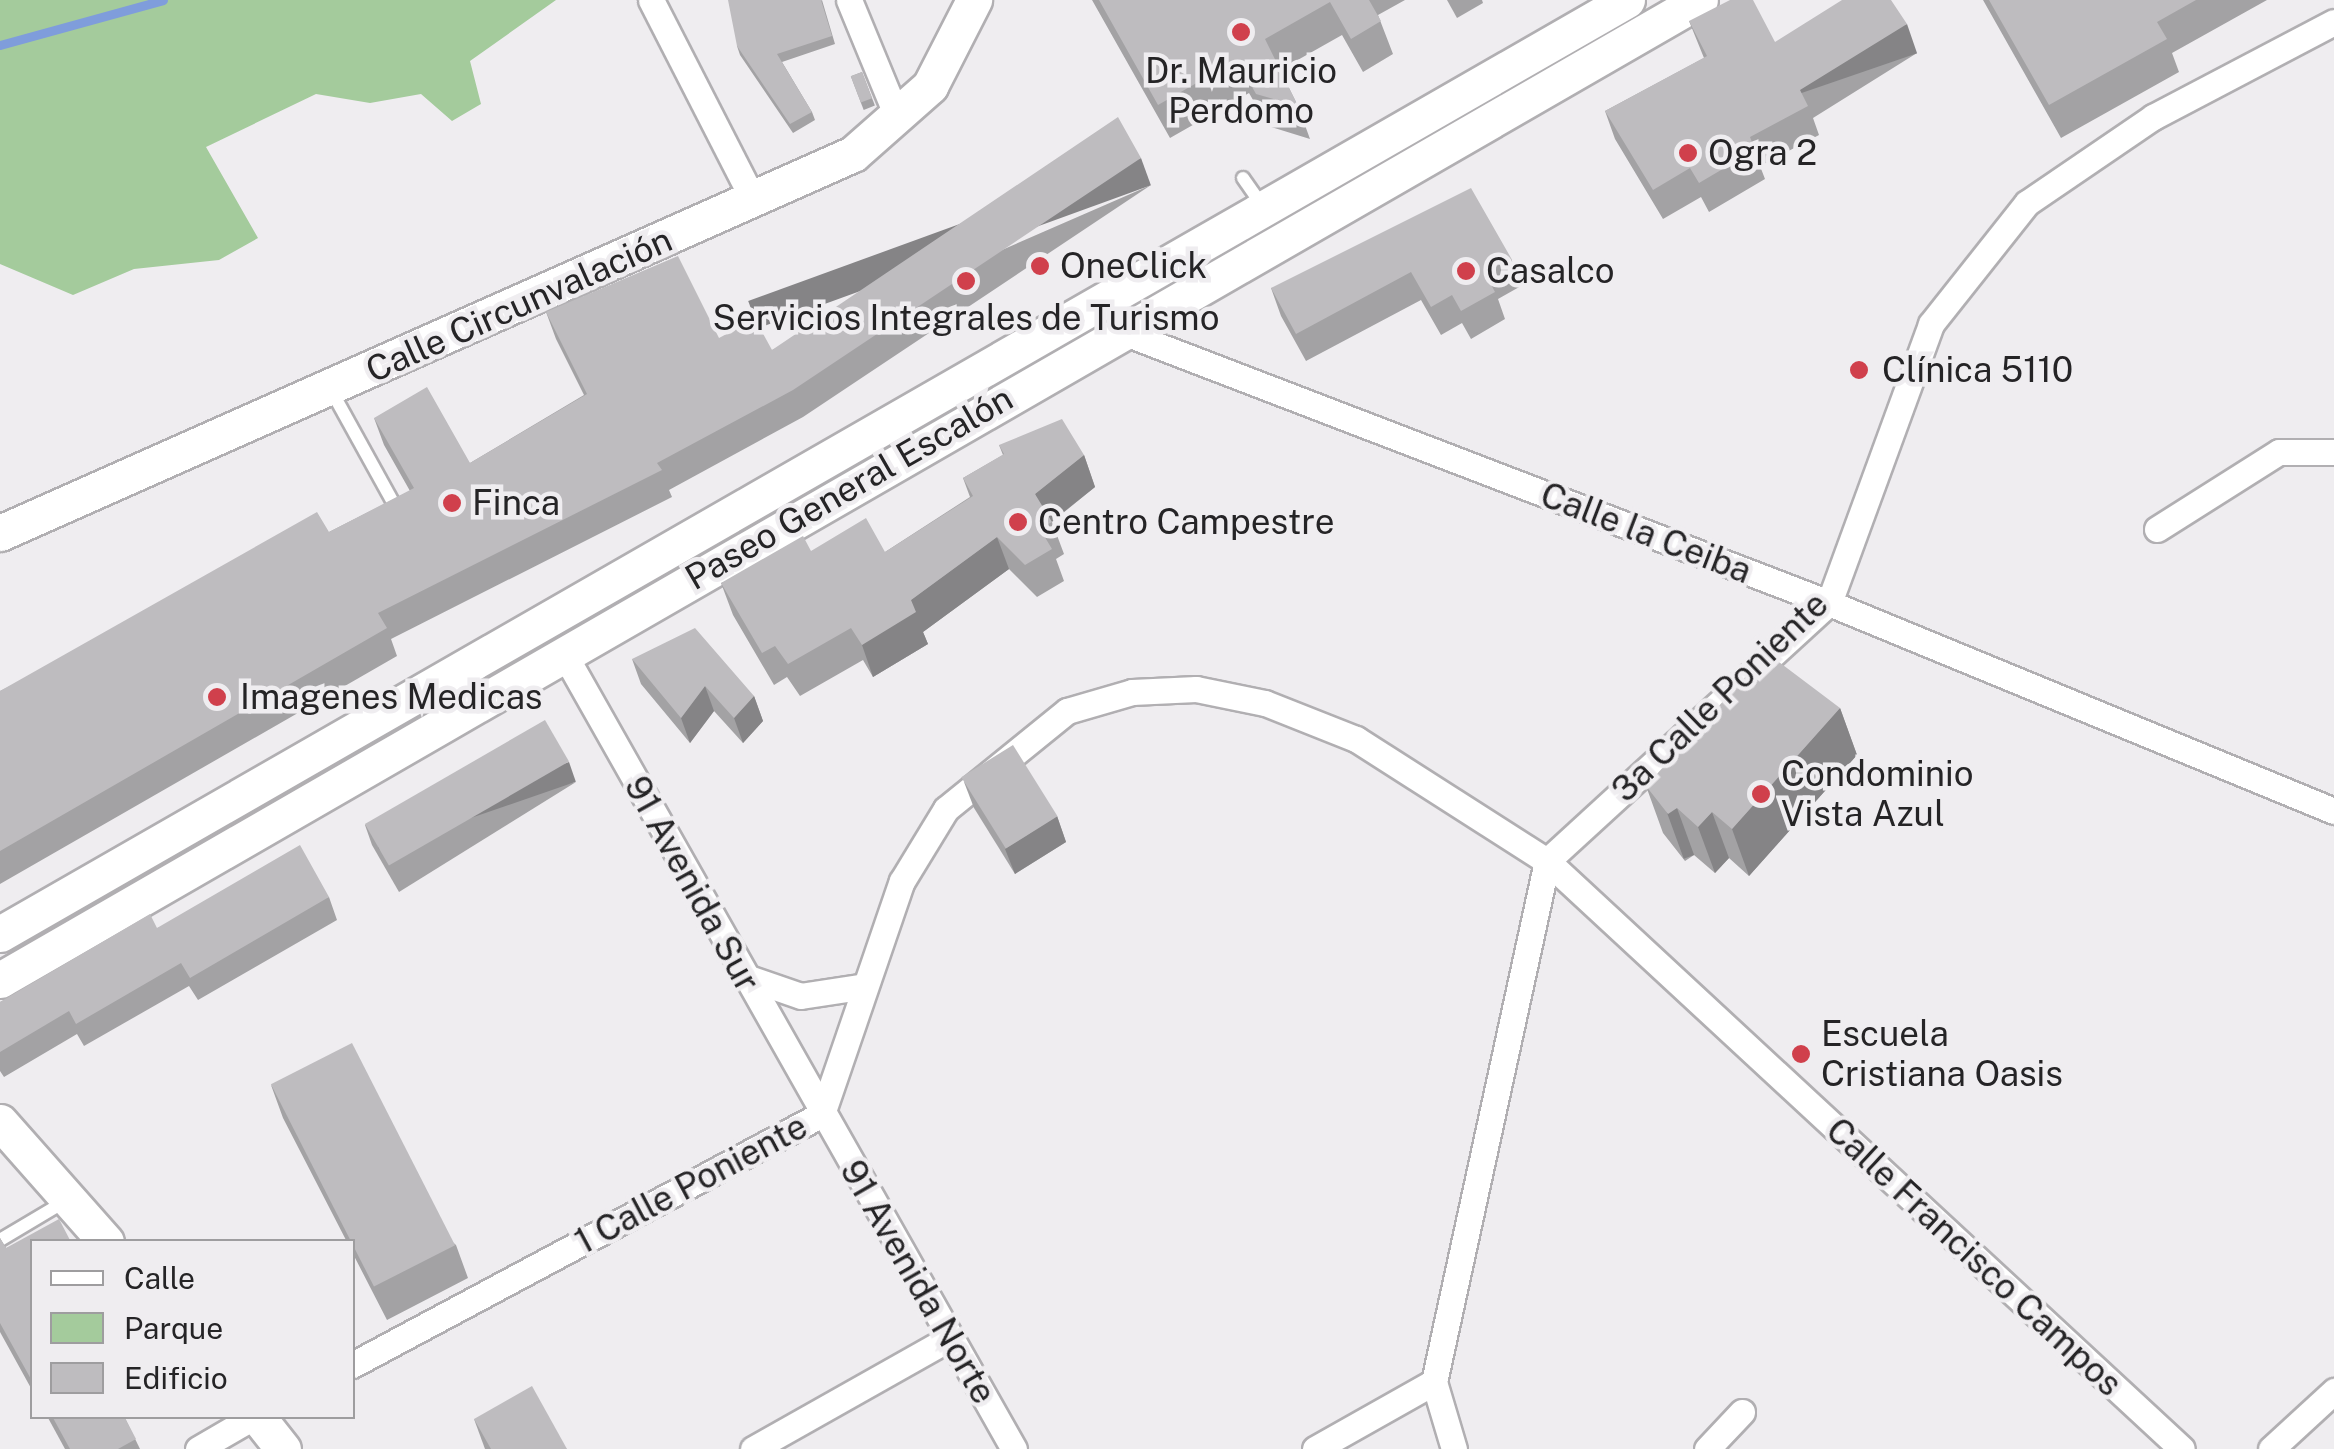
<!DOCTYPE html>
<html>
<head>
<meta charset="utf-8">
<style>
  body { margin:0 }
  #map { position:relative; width:2334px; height:1449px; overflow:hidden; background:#efedf0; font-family:"Public Sans",sans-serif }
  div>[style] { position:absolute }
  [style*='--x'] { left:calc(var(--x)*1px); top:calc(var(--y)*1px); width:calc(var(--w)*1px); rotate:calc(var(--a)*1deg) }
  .green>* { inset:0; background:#a4cb9c }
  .stream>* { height:9px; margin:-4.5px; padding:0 4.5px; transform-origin:4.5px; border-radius:4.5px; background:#7f9ddb }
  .roads { filter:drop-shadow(2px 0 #b1afb2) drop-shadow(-2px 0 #b1afb2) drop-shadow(0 2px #b1afb2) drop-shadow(0 -2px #b1afb2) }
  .lane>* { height:12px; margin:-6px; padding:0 6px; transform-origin:6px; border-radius:6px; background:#fff }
  .street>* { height:25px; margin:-12.5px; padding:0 12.5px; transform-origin:12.5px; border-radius:12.5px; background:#fff }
  .secondary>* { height:35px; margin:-17.5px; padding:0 17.5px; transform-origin:17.5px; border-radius:17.5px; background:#fff }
  .wall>* { inset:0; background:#a3a2a4; transform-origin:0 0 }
  .shaded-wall>* { inset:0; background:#858486; transform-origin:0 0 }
  .building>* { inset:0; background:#bebcbf; transform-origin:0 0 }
  .dots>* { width:28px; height:28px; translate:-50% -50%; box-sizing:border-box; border:5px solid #efedf0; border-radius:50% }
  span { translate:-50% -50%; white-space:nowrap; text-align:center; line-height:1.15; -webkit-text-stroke:9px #efedf0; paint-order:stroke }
  .poi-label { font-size:35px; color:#252426 }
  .left { translate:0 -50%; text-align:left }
  .street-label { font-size:35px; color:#252426 }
  .legend { position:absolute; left:30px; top:1239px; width:325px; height:180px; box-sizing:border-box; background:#efedf0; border:2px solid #9e9d9f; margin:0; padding:12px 18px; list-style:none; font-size:30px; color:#252426 }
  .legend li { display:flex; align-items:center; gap:20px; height:50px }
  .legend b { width:50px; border:2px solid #9e9d9f }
</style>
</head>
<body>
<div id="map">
  <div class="green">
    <i style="clip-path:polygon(0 0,556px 0,470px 61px,481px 104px,452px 121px,421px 94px,370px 103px,316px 94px,206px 147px,258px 238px,219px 260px,134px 269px,73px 295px,0 264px)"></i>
  </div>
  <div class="stream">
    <i style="--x:0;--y:45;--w:169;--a:-15.4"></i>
  </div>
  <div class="roads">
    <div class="lane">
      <i style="--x:1243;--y:178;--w:33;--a:55"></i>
      <i style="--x:331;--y:390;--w:143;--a:61.1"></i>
      <i style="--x:0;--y:1240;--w:78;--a:-30.8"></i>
    </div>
    <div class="street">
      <i style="--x:651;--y:0;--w:224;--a:62.9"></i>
      <i style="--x:849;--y:0;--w:129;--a:67.6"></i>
      <i style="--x:1120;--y:331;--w:759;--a:20.99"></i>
      <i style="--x:1829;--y:603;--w:546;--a:22.39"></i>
      <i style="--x:2157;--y:529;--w:144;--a:-32.3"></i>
      <i style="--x:2279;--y:452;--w:55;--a:0"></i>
      <i style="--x:563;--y:652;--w:916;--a:60.5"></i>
      <i style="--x:743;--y:976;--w:61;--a:19"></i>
      <i style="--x:801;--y:996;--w:60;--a:-8.7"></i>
      <i style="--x:352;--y:1365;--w:533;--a:-28.1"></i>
      <i style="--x:822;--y:1114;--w:246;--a:-71.1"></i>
      <i style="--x:902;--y:881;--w:84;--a:-58.6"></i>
      <i style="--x:946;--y:809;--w:156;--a:-39"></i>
      <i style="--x:1067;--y:711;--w:68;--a:-16.3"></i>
      <i style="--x:1132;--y:692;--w:64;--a:-2.7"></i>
      <i style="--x:1196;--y:689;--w:70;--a:11.5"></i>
      <i style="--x:1265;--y:703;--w:98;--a:21.6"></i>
      <i style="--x:1356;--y:739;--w:227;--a:32.6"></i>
      <i style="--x:1547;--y:861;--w:865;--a:42.8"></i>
      <i style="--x:198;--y:1449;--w:66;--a:-30.1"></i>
      <i style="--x:753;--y:1449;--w:226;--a:-29.4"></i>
      <i style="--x:1315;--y:1449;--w:137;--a:-29.4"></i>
      <i style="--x:1454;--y:1449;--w:70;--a:-106.6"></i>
      <i style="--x:1434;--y:1382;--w:533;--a:-77.76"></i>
      <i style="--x:1547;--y:861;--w:382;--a:-42.5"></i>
      <i style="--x:1829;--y:603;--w:297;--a:-69.9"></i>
      <i style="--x:1931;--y:324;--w:154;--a:-51.6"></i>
      <i style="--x:2027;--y:203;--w:153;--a:-34.3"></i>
      <i style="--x:2153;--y:117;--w:204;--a:-27.7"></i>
      <i style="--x:1707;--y:1449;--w:51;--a:-46.6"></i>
      <i style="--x:2271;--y:1449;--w:86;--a:-42.6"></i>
    </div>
    <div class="secondary">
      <i style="--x:0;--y:533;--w:933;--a:-23.96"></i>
      <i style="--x:853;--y:154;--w:103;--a:-41.4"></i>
      <i style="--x:930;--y:86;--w:97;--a:-62.9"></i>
      <i style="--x:0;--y:934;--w:1876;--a:-29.86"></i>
      <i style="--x:0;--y:980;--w:1962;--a:-29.96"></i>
      <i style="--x:0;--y:1122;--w:160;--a:48.5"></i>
      <i style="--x:257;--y:1416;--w:42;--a:51.8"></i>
    </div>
  </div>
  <div class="wall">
    <i style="clip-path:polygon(822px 0,835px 44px,782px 62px,812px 112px,815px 120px,793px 133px,740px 55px,737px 46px)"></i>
    <i style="clip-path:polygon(1092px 0,1405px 0,1378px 15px,1393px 54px,1363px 72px,1342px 35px,1280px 70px,1298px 106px,1310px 139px,1268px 126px,1249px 93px,1170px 138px)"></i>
    <i style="clip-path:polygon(1447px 0,1482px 0,1483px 3px,1457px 18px)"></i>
    <i style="clip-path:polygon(1983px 0,2267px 0,2172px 53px,2179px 72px,2061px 138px)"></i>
    <i style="clip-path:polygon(1689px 21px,1775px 42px,1917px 53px,1813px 118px,1819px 135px,1760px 166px,1765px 179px,1709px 212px,1701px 197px,1663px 219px,1615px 139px,1605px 111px,1704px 58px)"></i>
    <i style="left:862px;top:72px;width:36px;height:12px;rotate:69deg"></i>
    <i style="clip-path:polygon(1151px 185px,803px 417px,669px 490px,672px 497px,391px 639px,397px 656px,0 884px,0 691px,329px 532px,410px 491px,384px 445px,374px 418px,470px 463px,584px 395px,556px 339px,546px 312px,719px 338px,772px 350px)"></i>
    <i style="clip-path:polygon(1511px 258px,1521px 286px,1498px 299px,1505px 319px,1471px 339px,1462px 323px,1441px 335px,1421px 300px,1306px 361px,1281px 316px,1271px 288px)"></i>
    <i style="clip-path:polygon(999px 445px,1084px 455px,1095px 487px,1052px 522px,1064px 554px,1056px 559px,1064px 581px,1037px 597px,1009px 569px,923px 632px,928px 644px,873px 677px,863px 660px,800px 696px,787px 677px,774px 685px,733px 615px,721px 583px,811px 551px,885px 552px,970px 497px,963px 478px,1003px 455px)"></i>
    <i style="clip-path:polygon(632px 659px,754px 696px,763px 721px,743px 743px,714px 711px,690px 743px,641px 684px)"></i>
    <i style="clip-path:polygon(1840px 708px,1857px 755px,1749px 876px,1729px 858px,1715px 873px,1694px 855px,1685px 861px,1663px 833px,1646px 786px)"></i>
    <i style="clip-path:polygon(576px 782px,399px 892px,372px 845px,365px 825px)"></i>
    <i style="clip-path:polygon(964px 782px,1057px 816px,1066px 842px,1015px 874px,974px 808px)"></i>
    <i style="clip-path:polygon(329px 897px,337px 920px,198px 1000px,189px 986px,84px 1046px,77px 1034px,4px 1077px,0 1071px,0 1002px,157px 928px)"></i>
    <i style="clip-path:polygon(271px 1085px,456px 1245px,468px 1278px,387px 1320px,352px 1252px,352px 1242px,347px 1242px,283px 1118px)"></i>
    <i style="clip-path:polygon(0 1238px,6px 1248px,32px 1242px,32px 1390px,0 1332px)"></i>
    <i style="clip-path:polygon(47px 1416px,124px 1416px,140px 1449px,65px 1449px)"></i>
    <i style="clip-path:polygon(474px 1419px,567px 1449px,485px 1449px)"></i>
  </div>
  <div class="shaded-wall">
    <i style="left:1907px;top:24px;width:31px;height:126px;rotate:71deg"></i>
    <i style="left:1141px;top:158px;width:29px;height:418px;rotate:70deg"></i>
    <i style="clip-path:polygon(1084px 455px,1095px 487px,1046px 526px,1035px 494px)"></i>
    <i style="clip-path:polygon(997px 537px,1009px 569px,923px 632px,928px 644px,873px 677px,862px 645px,911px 600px)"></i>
    <i style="clip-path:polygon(705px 686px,714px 711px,690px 743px,681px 718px)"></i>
    <i style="clip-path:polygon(754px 696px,763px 721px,743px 743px,734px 718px)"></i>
    <i style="clip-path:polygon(1840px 708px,1857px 755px,1749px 876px,1732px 829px)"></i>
    <i style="left:569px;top:762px;width:21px;height:208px;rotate:71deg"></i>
    <i style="left:1677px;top:808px;width:50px;height:11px;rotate:70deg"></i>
    <i style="clip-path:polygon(1712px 812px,1729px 858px,1715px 873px,1698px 827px)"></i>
    <i style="clip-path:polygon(1057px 816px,1066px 842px,1015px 874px,1005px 849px)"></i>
  </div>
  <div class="building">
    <i style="clip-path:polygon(728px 0,821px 0,832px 36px,777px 54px,812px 112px,790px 124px,737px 46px)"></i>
    <i style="clip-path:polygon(1099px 0,1369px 0,1381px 21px,1351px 39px,1330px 2px,1265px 39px,1298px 106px,1256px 94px,1237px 60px,1158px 105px)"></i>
    <i style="clip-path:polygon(1730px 0,1753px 0,1775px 42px,1842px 0,1891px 0,1907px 24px,1800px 90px,1808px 106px,1750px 137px,1755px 150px,1699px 183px,1690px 168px,1653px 190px,1605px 111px,1707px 56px,1689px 21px)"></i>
    <i style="clip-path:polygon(1989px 0,2196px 0,2157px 22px,2167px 39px,2049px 105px)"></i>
    <i style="left:862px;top:72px;width:28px;height:12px;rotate:69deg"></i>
    <i style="clip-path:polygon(1118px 117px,1141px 158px,793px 390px,657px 463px,662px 470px,378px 613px,387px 628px,0 851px,0 691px,317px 512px,329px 532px,414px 488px,374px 418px,427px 387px,470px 463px,587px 394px,546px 312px,678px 256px,719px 338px,755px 319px,772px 350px)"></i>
    <i style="clip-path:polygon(1471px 188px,1511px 258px,1485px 273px,1495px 292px,1461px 311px,1452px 295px,1431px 307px,1411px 272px,1296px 334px,1271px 288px)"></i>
    <i style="clip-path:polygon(1062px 419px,1084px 455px,1035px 494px,1052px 522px,1040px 529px,1052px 549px,1025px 565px,997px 537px,911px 600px,916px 612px,862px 645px,851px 628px,788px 664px,775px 646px,762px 653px,721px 583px,803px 536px,811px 551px,866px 518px,885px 552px,973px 496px,963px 478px,1004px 454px,999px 445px)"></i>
    <i style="clip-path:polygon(695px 628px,754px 696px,734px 718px,705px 686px,681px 718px,632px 659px)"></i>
    <i style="clip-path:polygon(1767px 653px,1840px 708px,1732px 829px,1712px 812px,1698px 827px,1677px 808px,1668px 814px,1646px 786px)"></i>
    <i style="left:545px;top:720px;width:48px;height:208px;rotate:60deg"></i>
    <i style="left:1013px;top:745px;width:84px;height:61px;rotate:58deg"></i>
    <i style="clip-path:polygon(300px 845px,329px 897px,190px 978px,181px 963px,76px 1024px,69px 1011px,0 1052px,0 1002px,150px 914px,157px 928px)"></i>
    <i style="left:352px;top:1043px;width:227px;height:91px;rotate:63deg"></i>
    <i style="clip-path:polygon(59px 1219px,71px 1242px,32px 1242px,32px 1381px,0 1323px,0 1238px,6px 1248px)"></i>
    <i style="clip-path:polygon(532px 1386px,567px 1449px,491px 1449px,474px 1419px)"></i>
    <i style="clip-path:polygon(52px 1416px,124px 1416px,136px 1439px,118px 1449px,70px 1449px)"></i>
  </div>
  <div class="dots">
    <i style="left:1241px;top:32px;background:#d0404c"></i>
    <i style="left:1688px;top:153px;background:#d0404c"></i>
    <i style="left:1040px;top:266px;background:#d0404c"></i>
    <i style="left:1466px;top:271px;background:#d0404c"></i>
    <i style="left:966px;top:281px;background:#d0404c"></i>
    <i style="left:1859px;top:370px;background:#d0404c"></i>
    <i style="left:452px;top:503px;background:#d0404c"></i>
    <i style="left:1018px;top:522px;background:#d0404c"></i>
    <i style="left:217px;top:697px;background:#d0404c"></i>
    <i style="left:1761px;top:794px;background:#d0404c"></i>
    <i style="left:1801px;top:1054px;background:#d0404c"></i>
  </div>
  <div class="poi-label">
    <span style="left:1241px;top:91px">Dr. Mauricio<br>Perdomo</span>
    <span class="left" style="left:1708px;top:153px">Ogra 2</span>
    <span class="left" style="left:1060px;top:266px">OneClick</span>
    <span class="left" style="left:1486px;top:271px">Casalco</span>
    <span style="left:966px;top:318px">Servicios Integrales de Turismo</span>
    <span class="left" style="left:1882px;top:370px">Clínica 5110</span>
    <span class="left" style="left:472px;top:503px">Finca</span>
    <span class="left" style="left:1038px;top:522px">Centro Campestre</span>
    <span class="left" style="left:240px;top:697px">Imagenes Medicas</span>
    <span class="left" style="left:1781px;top:794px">Condominio<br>Vista Azul</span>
    <span class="left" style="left:1821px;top:1054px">Escuela<br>Cristiana Oasis</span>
  </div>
  <div class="street-label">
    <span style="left:519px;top:305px;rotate:-24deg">Calle Circunvalación</span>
    <span style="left:849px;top:488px;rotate:-30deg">Paseo General Escalón</span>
    <span style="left:1646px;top:533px;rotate:21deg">Calle la Ceiba</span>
    <span style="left:1720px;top:697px;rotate:-44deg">3a Calle Poniente</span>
    <span style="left:692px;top:884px;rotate:61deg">91 Avenida Sur</span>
    <span style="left:691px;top:1184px;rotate:-28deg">1 Calle Poniente</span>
    <span style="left:1974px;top:1257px;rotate:43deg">Calle Francisco Campos</span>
    <span style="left:918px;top:1282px;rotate:60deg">91 Avenida Norte</span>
  </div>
  <ul class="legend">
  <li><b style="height:12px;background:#fff"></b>Calle</li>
  <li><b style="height:28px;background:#a4cb9c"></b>Parque</li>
  <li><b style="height:28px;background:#bebcbf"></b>Edificio</li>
  </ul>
</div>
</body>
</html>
